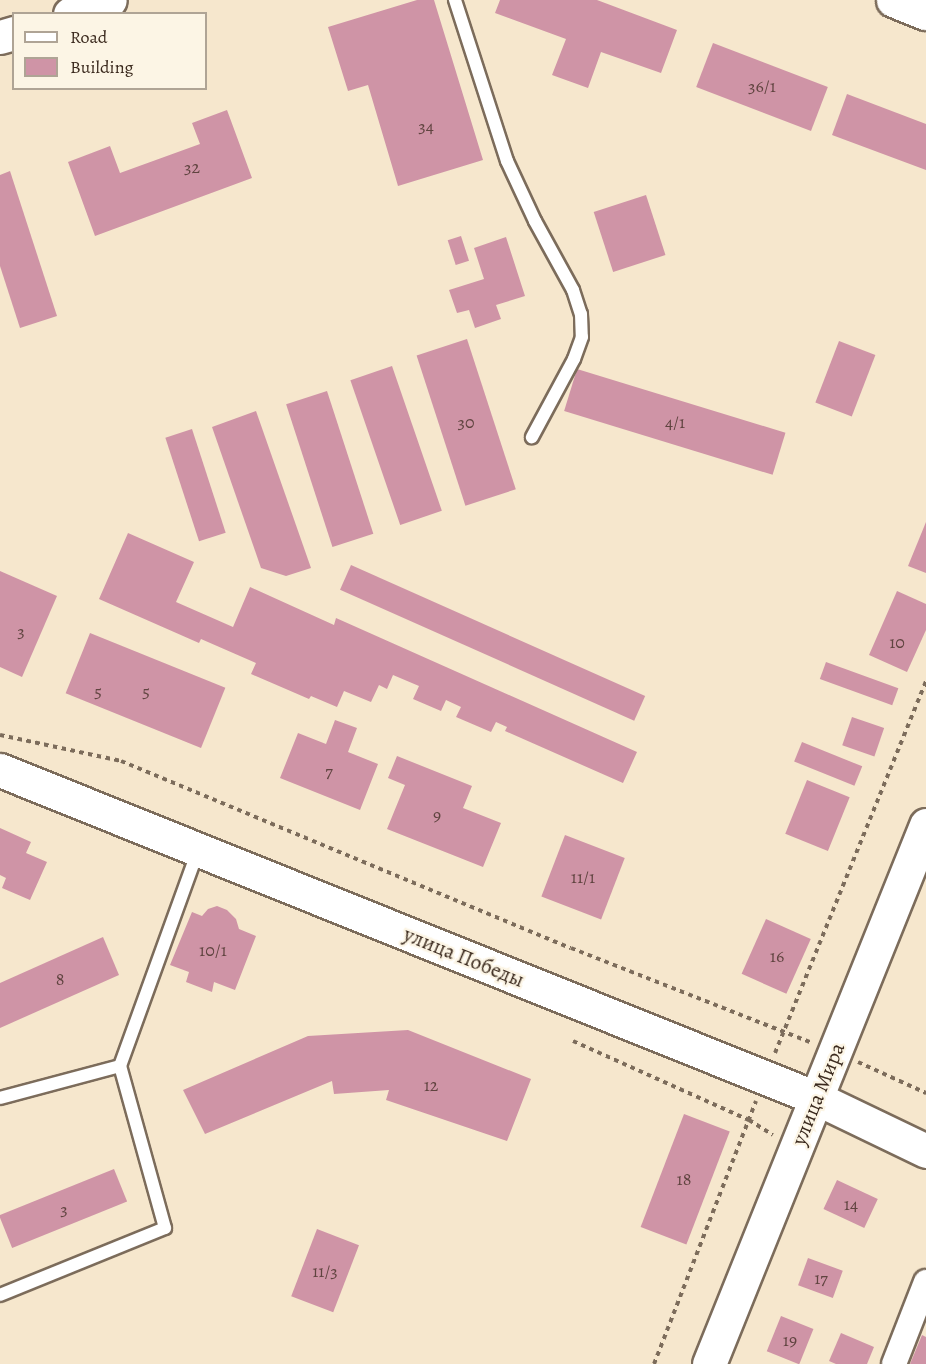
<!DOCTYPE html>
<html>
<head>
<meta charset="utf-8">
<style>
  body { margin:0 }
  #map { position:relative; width:926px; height:1364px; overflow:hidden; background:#f6e7cd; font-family:Alegreya,serif }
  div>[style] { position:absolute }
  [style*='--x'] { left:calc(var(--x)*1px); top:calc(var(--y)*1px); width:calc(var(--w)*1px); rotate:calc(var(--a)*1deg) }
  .building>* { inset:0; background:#cf94a6; transform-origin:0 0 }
  .path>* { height:4px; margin-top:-2px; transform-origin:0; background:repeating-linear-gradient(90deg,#7c6c5b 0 4.5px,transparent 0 9px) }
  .roads { filter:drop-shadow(2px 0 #7c6c5b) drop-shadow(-2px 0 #7c6c5b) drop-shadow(0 2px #7c6c5b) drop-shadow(0 -2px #7c6c5b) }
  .lane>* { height:12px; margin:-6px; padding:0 6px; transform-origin:6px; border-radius:6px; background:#fff }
  .street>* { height:24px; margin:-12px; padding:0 12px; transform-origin:12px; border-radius:12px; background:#fff }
  .secondary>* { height:33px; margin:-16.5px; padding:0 16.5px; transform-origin:16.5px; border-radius:16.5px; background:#fff }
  span { translate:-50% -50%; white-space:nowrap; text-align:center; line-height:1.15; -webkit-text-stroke:4.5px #fcf5e5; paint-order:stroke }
  .number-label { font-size:18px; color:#604440 }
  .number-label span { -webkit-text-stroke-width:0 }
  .street-label { font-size:21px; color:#3b2a1e }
  .legend { position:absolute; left:12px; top:12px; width:195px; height:78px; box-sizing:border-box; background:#fcf5e5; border:2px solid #afa495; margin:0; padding:8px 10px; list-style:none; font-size:18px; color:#3b2a1e }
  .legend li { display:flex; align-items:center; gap:12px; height:30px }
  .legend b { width:30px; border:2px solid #afa495 }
</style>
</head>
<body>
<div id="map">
  <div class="building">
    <i style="clip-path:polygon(417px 0,434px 0,483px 160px,398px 186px,368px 85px,348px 91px,328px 27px)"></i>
    <i style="clip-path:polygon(500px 0,597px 0,677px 30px,661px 73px,601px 52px,588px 88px,552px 75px,566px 39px,495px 13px)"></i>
    <i style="left:713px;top:43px;width:123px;height:47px;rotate:21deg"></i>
    <i style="clip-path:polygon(847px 94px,926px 124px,926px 170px,832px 135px)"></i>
    <i style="clip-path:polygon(227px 110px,252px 178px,95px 236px,68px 162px,110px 146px,120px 173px,200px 144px,192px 123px)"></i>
    <i style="clip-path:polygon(10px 171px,57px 316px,20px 328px,0 266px,0 175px)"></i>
    <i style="left:646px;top:195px;width:63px;height:55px;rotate:72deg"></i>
    <i style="left:461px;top:236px;width:26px;height:14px;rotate:72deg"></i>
    <i style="clip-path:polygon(506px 237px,525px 296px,496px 305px,501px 319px,475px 328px,469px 310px,457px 313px,449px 290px,484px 279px,474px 248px)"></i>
    <i style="left:467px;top:339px;width:158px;height:53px;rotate:72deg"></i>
    <i style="left:839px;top:341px;width:39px;height:66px;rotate:21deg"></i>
    <i style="left:392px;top:366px;width:153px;height:44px;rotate:71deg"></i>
    <i style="left:577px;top:369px;width:218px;height:44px;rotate:17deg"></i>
    <i style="left:327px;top:391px;width:150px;height:43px;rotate:72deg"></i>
    <i style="clip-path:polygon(256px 411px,311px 568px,286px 576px,261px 568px,212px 427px)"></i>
    <i style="left:192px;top:429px;width:109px;height:28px;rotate:72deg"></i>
    <i style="clip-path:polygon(926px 522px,926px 573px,908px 566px)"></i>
    <i style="clip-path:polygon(128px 533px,194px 562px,176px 602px,233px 627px,250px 587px,334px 625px,336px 618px,637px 752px,623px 783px,505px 731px,507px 727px,496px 722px,491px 732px,456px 717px,461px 707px,446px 700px,441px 711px,413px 699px,419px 686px,393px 675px,387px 689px,379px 685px,371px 702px,344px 691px,337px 707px,311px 696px,309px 699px,251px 674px,256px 663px,201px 639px,199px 643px,99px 599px)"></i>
    <i style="left:351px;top:565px;width:322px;height:27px;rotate:24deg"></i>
    <i style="clip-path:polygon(0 571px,57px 596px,22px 677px,0 667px)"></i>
    <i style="clip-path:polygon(897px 591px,926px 604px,926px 630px,907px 672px,869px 655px)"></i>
    <i style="left:90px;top:633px;width:146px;height:65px;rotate:22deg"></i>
    <i style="left:826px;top:662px;width:77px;height:18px;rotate:20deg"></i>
    <i style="left:852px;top:717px;width:34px;height:30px;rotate:19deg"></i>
    <i style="clip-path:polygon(335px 720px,357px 728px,348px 752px,378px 764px,360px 810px,280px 778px,298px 733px,326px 744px)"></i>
    <i style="left:802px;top:742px;width:65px;height:21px;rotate:22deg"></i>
    <i style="clip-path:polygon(397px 756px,472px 786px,463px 808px,501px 823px,483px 867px,387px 829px,405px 785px,388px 778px)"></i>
    <i style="left:807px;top:780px;width:46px;height:58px;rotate:22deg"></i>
    <i style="clip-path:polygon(0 828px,31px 842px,26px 853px,47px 862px,30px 900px,2px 888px,6px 878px,0 875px)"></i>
    <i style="left:565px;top:835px;width:64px;height:66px;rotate:21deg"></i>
    <i style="clip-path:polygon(217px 906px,227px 910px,236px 919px,239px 929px,256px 936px,235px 990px,214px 982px,212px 992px,186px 982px,189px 972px,170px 965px,192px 912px,202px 916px,208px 909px)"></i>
    <i style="left:766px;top:919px;width:49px;height:60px;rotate:24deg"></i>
    <i style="clip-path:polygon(103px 937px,119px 975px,0 1028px,0 983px)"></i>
    <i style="clip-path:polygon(408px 1030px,531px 1079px,507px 1141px,386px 1100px,389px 1090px,334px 1094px,332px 1081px,205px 1134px,183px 1090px,308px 1036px)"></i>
    <i style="left:684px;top:1114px;width:49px;height:121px;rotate:21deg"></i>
    <i style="left:114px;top:1169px;width:35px;height:124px;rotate:68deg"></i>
    <i style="left:837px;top:1180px;width:45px;height:32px;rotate:25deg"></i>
    <i style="left:317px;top:1229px;width:45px;height:72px;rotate:21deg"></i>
    <i style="left:808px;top:1258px;width:37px;height:29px;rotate:20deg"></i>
    <i style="left:781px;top:1316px;width:35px;height:38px;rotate:22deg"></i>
    <i style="clip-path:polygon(841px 1333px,874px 1347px,867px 1364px,836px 1364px,829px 1361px)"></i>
    <i style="clip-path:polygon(922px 1335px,926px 1337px,926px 1364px,910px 1364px)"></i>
  </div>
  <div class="path">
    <i style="--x:0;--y:735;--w:124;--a:12.1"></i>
    <i style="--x:121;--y:761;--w:487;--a:22.6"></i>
    <i style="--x:571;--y:948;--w:257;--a:21.5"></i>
    <i style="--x:573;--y:1041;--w:193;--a:24.2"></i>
    <i style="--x:749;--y:1120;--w:28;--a:32"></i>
    <i style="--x:775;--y:1053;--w:401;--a:-67.9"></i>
    <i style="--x:858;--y:1062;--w:75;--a:24.5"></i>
    <i style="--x:654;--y:1364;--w:282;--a:-68.8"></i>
  </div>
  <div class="roads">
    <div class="lane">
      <i style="--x:455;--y:0;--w:169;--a:72.1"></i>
      <i style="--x:507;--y:161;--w:66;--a:65"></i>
      <i style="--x:535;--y:221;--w:79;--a:61.2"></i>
      <i style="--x:573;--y:290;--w:25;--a:72"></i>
      <i style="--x:581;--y:314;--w:23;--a:88"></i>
      <i style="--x:582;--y:337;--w:23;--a:110"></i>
      <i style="--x:574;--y:359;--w:89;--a:118.3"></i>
      <i style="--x:0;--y:1098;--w:124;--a:-14.9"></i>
      <i style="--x:0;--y:1295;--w:178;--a:-22.1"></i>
      <i style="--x:165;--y:1228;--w:168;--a:-105.5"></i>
      <i style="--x:120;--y:1066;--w:229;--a:-70.1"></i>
    </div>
    <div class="street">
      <i style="--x:894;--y:1364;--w:88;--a:-68.7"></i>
    </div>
    <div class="secondary">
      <i style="--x:893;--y:0;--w:35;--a:22"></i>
      <i style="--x:70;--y:14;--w:42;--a:-19.3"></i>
      <i style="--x:0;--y:37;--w:15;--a:-16"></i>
      <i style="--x:0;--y:770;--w:879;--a:21.9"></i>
      <i style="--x:816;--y:1098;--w:122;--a:25.7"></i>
      <i style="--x:709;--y:1364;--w:581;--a:-68.07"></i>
    </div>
  </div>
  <div class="number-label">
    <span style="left:762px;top:86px">36/1</span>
    <span style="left:426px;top:126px">34</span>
    <span style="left:192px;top:167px">32</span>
    <span style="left:466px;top:422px">30</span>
    <span style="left:675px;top:422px">4/1</span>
    <span style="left:21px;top:631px">3</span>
    <span style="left:897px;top:642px">10</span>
    <span style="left:98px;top:691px">5</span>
    <span style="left:146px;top:691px">5</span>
    <span style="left:329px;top:771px">7</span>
    <span style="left:437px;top:815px">9</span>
    <span style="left:583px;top:877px">11/1</span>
    <span style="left:213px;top:950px">10/1</span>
    <span style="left:777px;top:956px">16</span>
    <span style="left:60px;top:979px">8</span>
    <span style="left:431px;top:1085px">12</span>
    <span style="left:684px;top:1179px">18</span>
    <span style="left:851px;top:1204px">14</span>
    <span style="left:64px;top:1209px">3</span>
    <span style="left:325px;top:1271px">11/3</span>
    <span style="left:821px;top:1278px">17</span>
    <span style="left:790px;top:1340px">19</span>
  </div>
  <div class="street-label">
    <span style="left:464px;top:957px;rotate:22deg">улица Победы</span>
    <span style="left:818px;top:1094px;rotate:-68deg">улица Мира</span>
  </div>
  <ul class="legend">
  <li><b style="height:8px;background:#fff"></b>Road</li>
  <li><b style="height:16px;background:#cf94a6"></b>Building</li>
  </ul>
</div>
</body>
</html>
